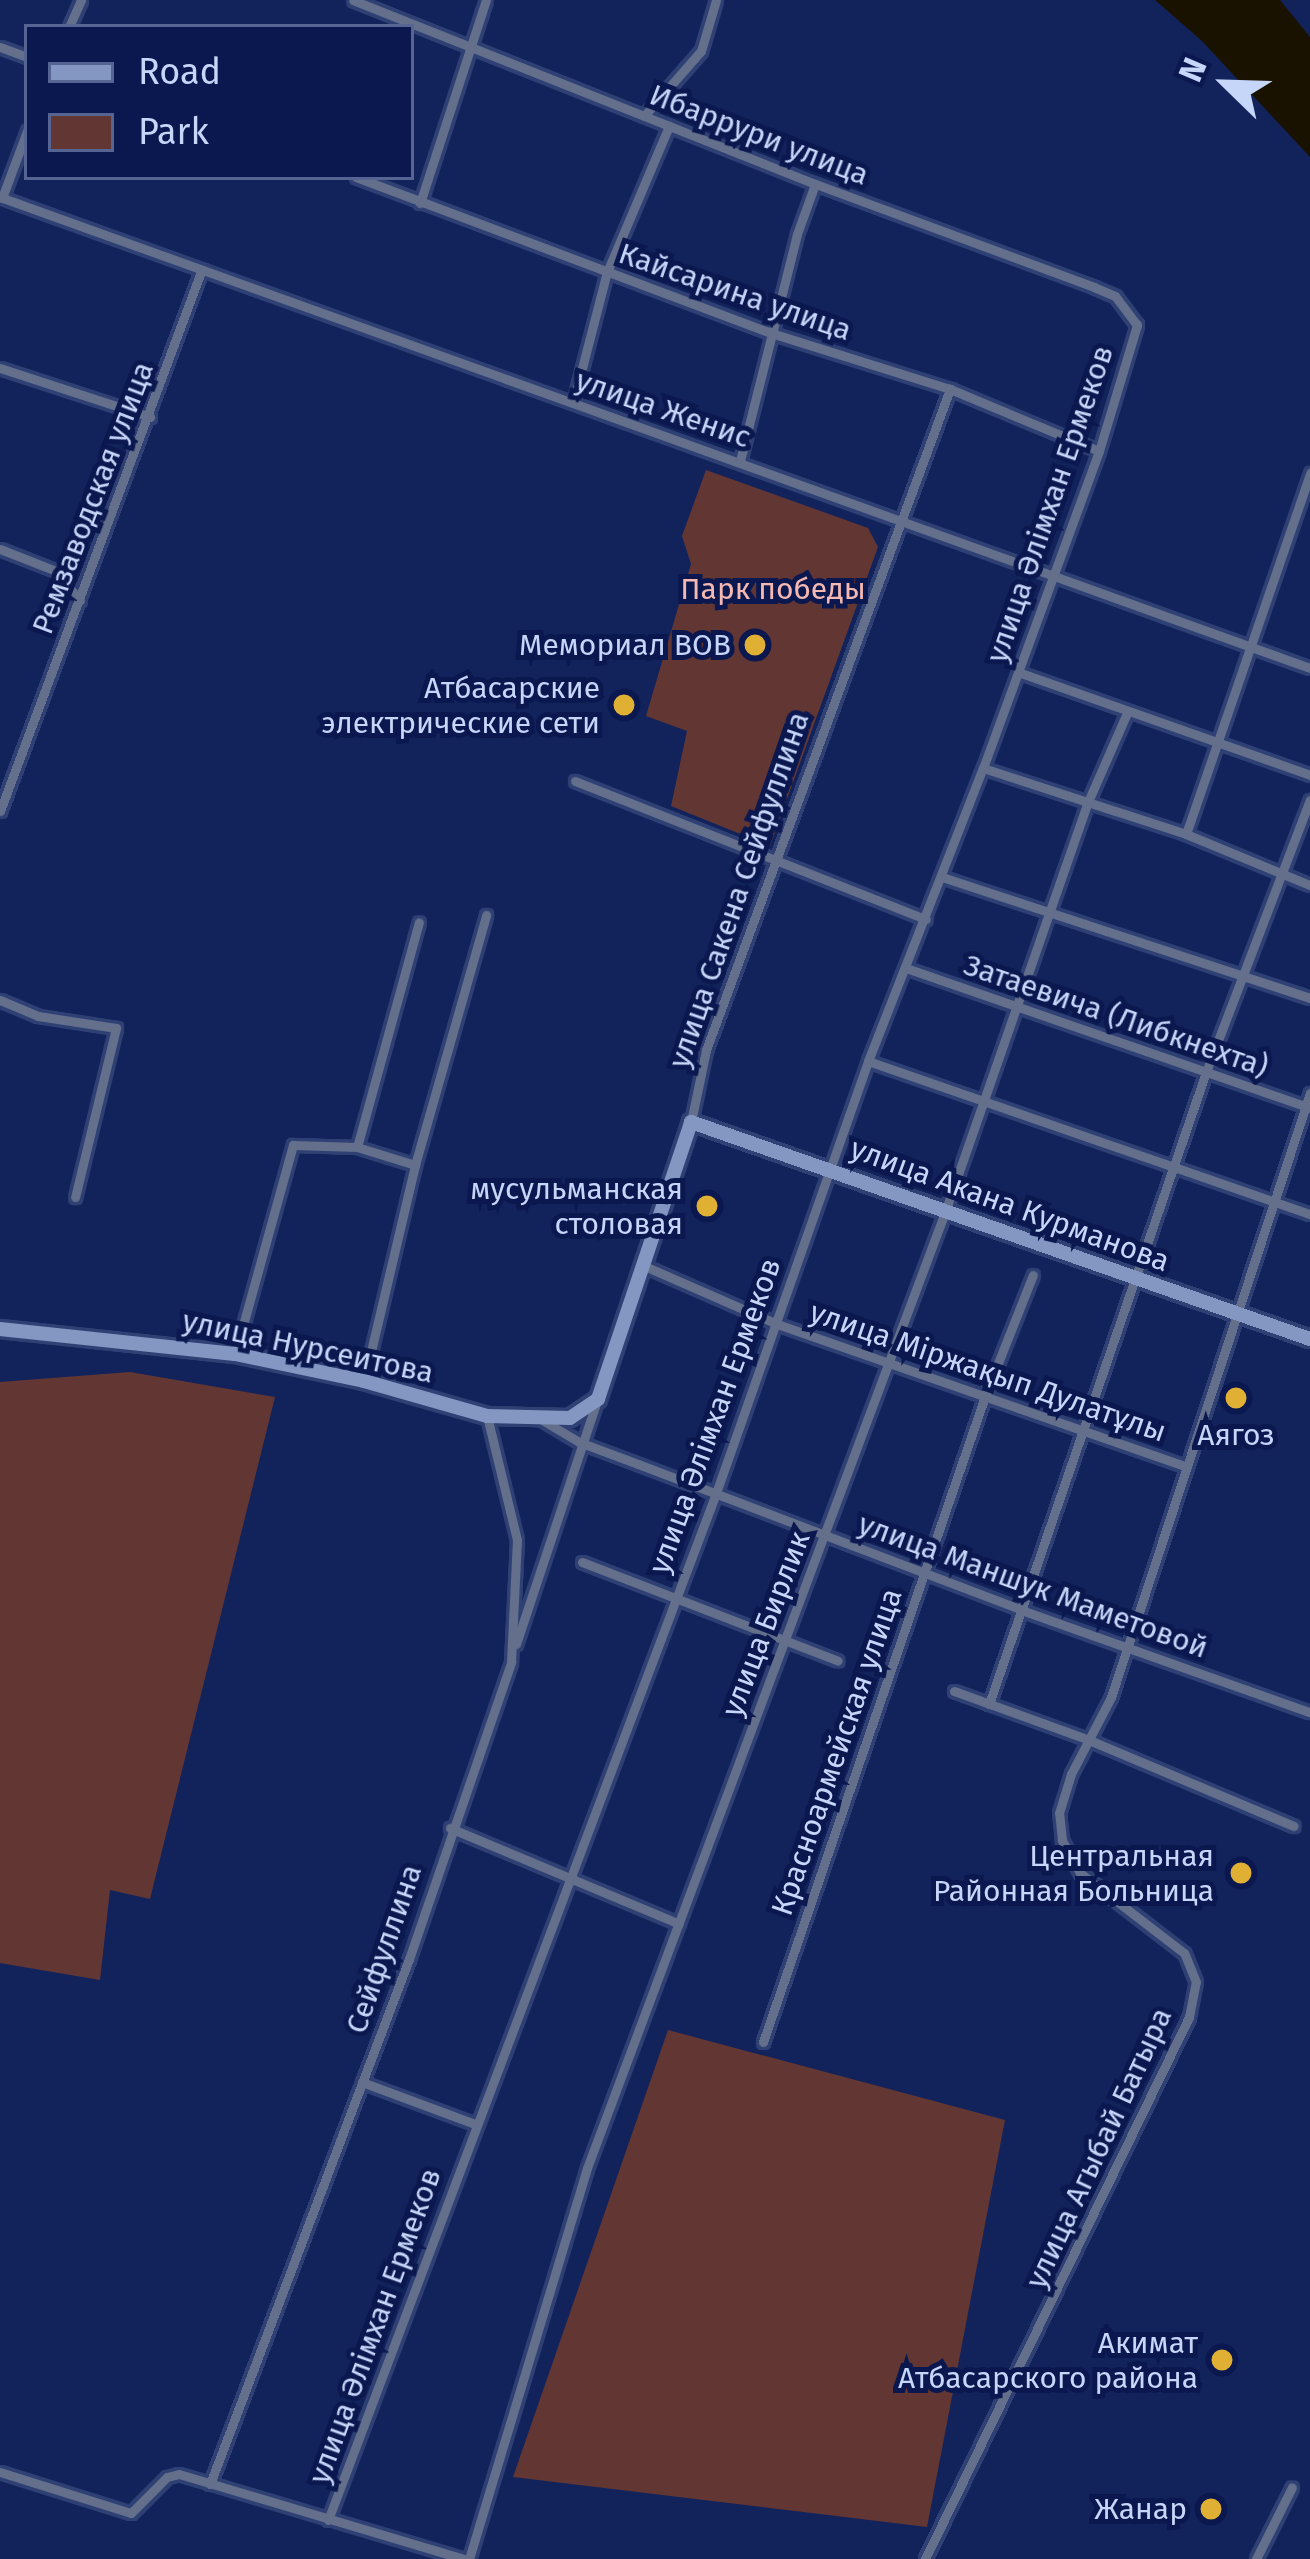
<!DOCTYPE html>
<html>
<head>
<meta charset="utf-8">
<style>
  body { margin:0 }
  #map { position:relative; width:1310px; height:2559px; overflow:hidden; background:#12235b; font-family:"Fira Sans",sans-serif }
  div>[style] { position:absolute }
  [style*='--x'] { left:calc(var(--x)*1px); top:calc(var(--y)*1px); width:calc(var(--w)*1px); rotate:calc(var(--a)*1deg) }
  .green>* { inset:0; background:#623632 }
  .water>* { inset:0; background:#1a1201 }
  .roads { filter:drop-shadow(3px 0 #2f4074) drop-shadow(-3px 0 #2f4074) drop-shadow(0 3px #2f4074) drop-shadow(0 -3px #2f4074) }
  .street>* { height:9px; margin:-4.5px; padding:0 4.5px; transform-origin:4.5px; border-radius:4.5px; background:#636f8b }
  .secondary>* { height:14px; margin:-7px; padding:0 7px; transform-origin:7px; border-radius:7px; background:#8497c3 }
  .dots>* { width:33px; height:33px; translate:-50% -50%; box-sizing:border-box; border:6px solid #0a184f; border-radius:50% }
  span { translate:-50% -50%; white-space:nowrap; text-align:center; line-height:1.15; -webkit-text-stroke:10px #0a184f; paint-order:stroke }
  .street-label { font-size:30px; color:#c6d6f9 }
  .park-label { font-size:30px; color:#f5b9b2 }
  .poi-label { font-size:30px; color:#c6d6f9 }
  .right { translate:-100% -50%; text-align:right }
  .legend { position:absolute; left:24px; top:24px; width:390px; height:156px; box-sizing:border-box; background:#0a184f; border:3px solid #556493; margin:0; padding:15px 21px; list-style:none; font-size:36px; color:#c6d6f9 }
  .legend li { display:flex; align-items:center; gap:24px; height:60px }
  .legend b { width:60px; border:3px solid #556493 }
  .north { position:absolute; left:1166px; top:24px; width:120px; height:120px; -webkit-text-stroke:9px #0a184f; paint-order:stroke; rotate:293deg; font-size:33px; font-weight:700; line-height:48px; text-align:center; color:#c6d6f9 }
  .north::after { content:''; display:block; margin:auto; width:42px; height:54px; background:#c6d6f9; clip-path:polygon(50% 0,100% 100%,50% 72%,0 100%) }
</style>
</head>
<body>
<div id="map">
  <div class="green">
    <i style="clip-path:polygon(706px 470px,868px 528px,878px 547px,770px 846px,671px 806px,687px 731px,646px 716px,691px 564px,682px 536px)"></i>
    <i style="clip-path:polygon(130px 1372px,275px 1397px,150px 1899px,110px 1890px,100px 1980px,0 1963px,0 1382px)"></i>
    <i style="clip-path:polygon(668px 2030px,1005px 2120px,927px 2527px,513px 2477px)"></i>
  </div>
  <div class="water">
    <i style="clip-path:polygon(1155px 0,1280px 0,1310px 37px,1310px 157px,1202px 41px)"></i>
  </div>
  <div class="roads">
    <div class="street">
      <i style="--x:69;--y:27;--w:30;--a:-66"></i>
      <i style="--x:0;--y:47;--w:29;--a:20"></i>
      <i style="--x:644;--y:116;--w:86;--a:-48.8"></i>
      <i style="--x:701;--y:51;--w:53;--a:-73.6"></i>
      <i style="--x:356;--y:177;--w:443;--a:20.6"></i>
      <i style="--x:771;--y:333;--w:188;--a:17.4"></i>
      <i style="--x:950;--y:389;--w:161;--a:22.6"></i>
      <i style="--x:0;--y:197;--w:1392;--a:19.78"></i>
      <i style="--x:2;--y:198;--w:72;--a:-69.5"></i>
      <i style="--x:420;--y:203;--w:213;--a:-72"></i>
      <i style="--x:0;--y:368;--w:158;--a:18.1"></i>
      <i style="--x:573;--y:403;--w:135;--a:-75.5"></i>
      <i style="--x:607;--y:272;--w:159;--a:-67"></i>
      <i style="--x:740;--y:461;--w:234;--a:-75.9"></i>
      <i style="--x:797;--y:234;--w:53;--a:-70.2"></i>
      <i style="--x:0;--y:549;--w:60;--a:21.4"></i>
      <i style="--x:56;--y:571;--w:38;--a:51"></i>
      <i style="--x:1018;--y:672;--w:310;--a:19.4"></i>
      <i style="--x:983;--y:768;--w:213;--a:18"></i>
      <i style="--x:1186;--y:834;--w:134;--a:22.4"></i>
      <i style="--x:575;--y:781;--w:377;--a:21.5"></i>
      <i style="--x:0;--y:811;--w:578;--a:-69.56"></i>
      <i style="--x:1186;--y:834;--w:382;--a:-71"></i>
      <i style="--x:942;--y:877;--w:387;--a:18.2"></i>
      <i style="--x:906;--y:968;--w:428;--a:19.1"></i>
      <i style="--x:0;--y:1000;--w:41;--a:22.8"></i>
      <i style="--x:38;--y:1016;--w:79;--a:8.7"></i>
      <i style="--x:116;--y:1028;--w:174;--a:103.6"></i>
      <i style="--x:868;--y:1061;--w:468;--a:19.1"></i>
      <i style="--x:691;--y:1122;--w:74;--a:-78.2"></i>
      <i style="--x:706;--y:1050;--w:705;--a:-69.74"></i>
      <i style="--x:357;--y:1147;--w:233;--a:-74.6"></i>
      <i style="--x:642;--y:1265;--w:147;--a:23.6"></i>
      <i style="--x:777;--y:1324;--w:434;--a:19.2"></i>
      <i style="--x:235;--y:1354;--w:217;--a:-74.5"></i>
      <i style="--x:293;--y:1145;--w:64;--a:1.8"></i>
      <i style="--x:357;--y:1147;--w:61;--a:17.2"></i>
      <i style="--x:364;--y:1381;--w:222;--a:-76.7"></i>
      <i style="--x:415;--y:1165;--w:260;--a:-74.1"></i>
      <i style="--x:542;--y:1420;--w:43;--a:30.7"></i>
      <i style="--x:579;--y:1442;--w:63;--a:20.4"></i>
      <i style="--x:638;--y:1464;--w:413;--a:20.8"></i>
      <i style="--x:1024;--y:1611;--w:303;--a:19.5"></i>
      <i style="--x:582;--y:1562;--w:274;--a:21.1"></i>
      <i style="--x:516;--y:1644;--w:253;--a:-71.6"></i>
      <i style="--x:954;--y:1691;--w:144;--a:19.9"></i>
      <i style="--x:1089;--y:1740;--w:222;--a:22.8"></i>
      <i style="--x:989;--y:1704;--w:668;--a:-71.05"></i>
      <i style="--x:1206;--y:1072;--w:291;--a:-69.1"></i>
      <i style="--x:450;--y:1828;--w:248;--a:22.7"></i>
      <i style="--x:763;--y:2042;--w:683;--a:-71.03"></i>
      <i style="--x:985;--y:1396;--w:130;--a:-68.4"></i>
      <i style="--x:362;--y:2082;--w:121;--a:20.4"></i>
      <i style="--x:0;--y:2472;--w:137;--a:17.4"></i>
      <i style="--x:131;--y:2513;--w:51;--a:-45"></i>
      <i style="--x:167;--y:2477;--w:12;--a:-14"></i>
      <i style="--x:179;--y:2474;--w:297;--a:16.6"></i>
      <i style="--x:210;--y:2484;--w:561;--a:-69.24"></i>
      <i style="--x:409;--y:1959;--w:314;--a:-71"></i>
      <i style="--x:511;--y:1662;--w:122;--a:-87.2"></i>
      <i style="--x:517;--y:1540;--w:128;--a:-103.6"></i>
      <i style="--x:328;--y:2520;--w:1098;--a:-69.3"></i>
      <i style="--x:716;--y:1493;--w:458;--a:-70.6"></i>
      <i style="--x:868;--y:1061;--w:315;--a:-68.6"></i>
      <i style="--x:983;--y:768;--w:338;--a:-69.9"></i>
      <i style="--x:1099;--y:451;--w:132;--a:-73.2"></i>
      <i style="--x:1137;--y:325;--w:36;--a:-127"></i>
      <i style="--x:1115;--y:296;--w:23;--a:-157"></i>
      <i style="--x:1094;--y:287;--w:297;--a:-159.7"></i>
      <i style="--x:815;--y:184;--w:497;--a:-158.3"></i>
      <i style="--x:469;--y:2559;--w:408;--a:-73.2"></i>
      <i style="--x:587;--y:2168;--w:1021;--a:-69.47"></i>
      <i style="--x:945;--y:1212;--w:432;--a:-70.8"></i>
      <i style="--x:1087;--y:804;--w:99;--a:-66.3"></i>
      <i style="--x:925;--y:2559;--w:603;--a:-64.03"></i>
      <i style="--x:1189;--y:2017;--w:36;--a:-79"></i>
      <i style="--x:1196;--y:1982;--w:31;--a:-112"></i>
      <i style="--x:1184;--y:1953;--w:131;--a:-142.4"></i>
      <i style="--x:1080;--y:1873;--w:38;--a:-119"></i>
      <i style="--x:1062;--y:1840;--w:27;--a:-96"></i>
      <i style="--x:1059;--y:1813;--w:41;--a:-72.9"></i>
      <i style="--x:1071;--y:1774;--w:87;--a:-62.5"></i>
      <i style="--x:1111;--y:1697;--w:636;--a:-71.76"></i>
      <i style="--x:1256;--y:2559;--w:80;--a:-63.4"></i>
    </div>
    <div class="secondary">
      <i style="--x:0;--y:1329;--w:236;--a:6.1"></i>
      <i style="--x:235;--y:1354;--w:132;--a:11.8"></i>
      <i style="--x:364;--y:1381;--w:128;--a:15.9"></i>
      <i style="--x:487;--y:1416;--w:83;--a:1.4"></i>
      <i style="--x:570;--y:1418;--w:34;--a:-34"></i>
      <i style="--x:598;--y:1399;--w:292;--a:-71.4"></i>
      <i style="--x:691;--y:1122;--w:656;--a:19.32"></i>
    </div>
  </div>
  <div class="dots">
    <i style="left:755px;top:645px;background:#dfb034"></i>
    <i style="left:624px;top:705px;background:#dfb034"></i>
    <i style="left:707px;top:1206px;background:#dfb034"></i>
    <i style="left:1236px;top:1398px;background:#dfb034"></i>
    <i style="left:1241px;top:1873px;background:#dfb034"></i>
    <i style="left:1222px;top:2360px;background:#dfb034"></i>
    <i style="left:1211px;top:2509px;background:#dfb034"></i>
  </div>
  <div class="street-label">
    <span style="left:759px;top:135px;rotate:21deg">Ибаррури улица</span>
    <span style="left:735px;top:292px;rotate:19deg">Кайсарина улица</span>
    <span style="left:663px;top:409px;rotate:19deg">улица Женис</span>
    <span style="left:93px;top:498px;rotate:-69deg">Ремзаводская улица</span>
    <span style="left:1050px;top:504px;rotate:-71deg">улица Әлімхан Ермеков</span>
    <span style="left:739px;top:890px;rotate:-71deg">улица Сакена Сейфуллина</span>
    <span style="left:1116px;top:1016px;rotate:19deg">Затаевича (Либкнехта)</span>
    <span style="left:1010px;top:1205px;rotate:20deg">улица Акана Курманова</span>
    <span style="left:308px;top:1347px;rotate:12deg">улица Нурсеитова</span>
    <span style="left:988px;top:1372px;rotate:19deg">улица Міржақып Дулатұлы</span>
    <span style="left:715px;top:1416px;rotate:-70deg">улица Әлімхан Ермеков</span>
    <span style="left:1033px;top:1586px;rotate:20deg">улица Маншук Маметовой</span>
    <span style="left:766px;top:1624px;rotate:-69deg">улица Бирлик</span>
    <span style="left:837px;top:1752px;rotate:-71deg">Красноармейская улица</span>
    <span style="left:384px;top:1949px;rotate:-71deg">Сейфуллина</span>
    <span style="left:1099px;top:2148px;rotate:-65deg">улица Агыбай Батыра</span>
    <span style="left:375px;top:2326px;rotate:-70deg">улица Әлімхан Ермеков</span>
  </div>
  <div class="park-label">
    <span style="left:773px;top:589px">Парк победы</span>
  </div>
  <div class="poi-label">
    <span class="right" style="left:731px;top:645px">Мемориал ВОВ</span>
    <span class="right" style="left:600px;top:705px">Атбасарские<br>электрические сети</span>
    <span class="right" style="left:683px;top:1206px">мусульманская<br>столовая</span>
    <span style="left:1236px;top:1435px">Аягоз</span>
    <span class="right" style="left:1214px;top:1873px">Центральная<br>Районная Больница</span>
    <span class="right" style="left:1198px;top:2360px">Акимат<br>Атбасарского района</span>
    <span class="right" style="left:1187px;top:2509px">Жанар</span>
  </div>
  <ul class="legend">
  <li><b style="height:15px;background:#8497c3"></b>Road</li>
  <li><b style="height:33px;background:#623632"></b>Park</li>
  </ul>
  <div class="north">N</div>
</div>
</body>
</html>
